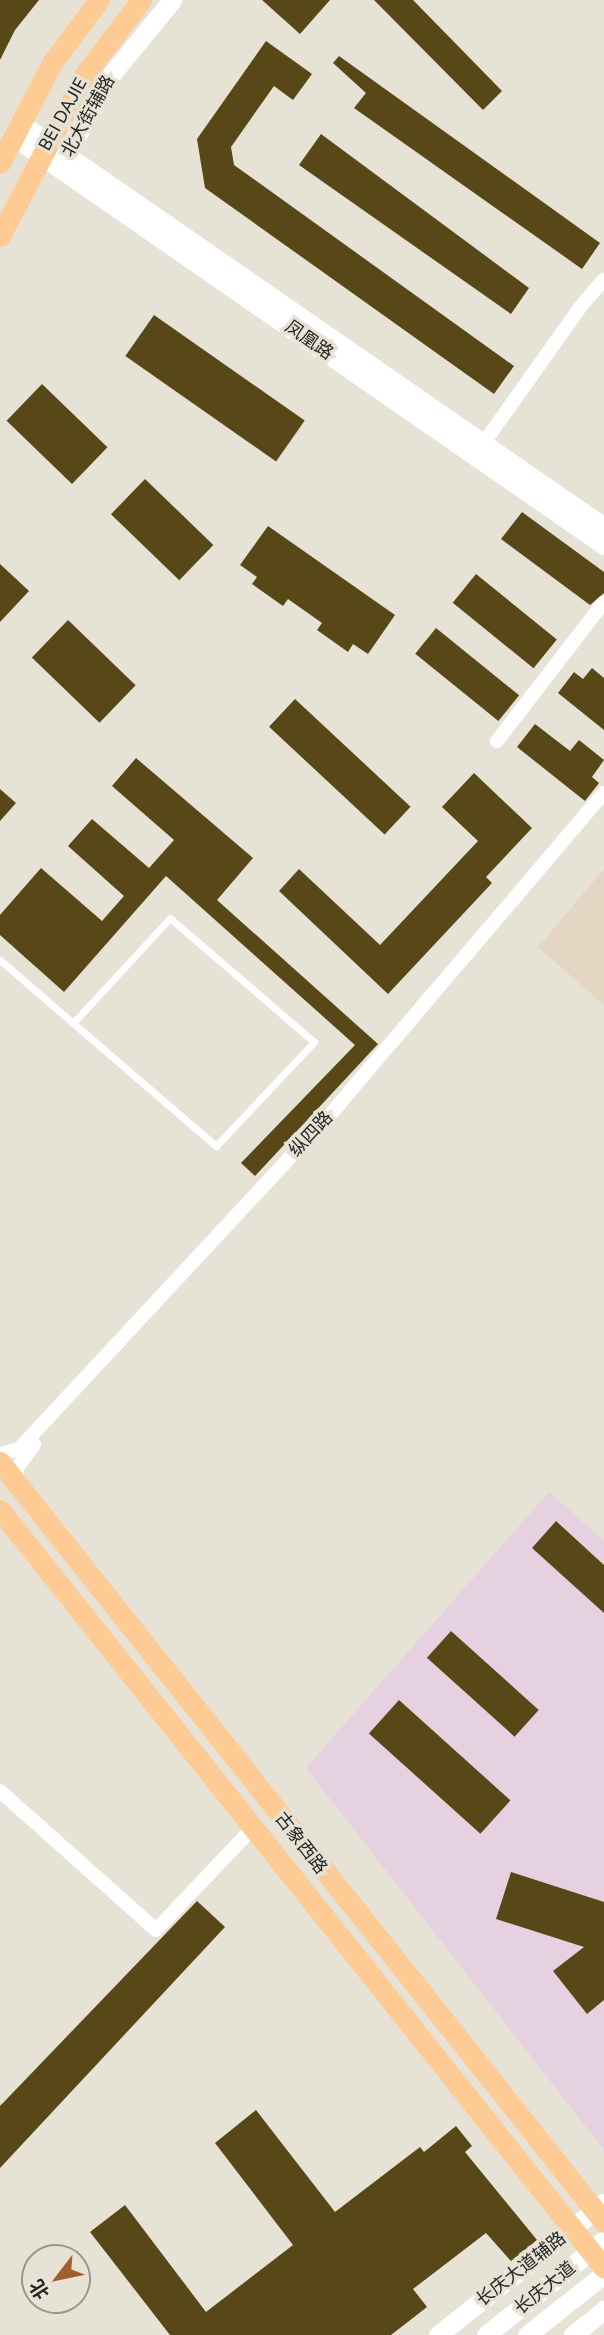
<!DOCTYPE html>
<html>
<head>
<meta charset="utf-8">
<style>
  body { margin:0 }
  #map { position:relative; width:604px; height:2335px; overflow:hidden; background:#e6e2d6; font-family:Figtree,"Noto Sans SC",sans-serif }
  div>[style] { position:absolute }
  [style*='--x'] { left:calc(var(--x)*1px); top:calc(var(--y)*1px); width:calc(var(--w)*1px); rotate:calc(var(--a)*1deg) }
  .education>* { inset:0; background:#e4d6c3 }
  .medical>* { inset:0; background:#e5d1e0 }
  .building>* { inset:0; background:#594817; transform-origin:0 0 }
  .lane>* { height:7px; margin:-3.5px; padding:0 3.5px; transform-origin:3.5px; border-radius:3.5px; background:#fff }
  .street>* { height:14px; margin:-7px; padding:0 7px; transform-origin:7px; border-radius:7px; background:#fff }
  .secondary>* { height:19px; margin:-9.5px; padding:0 9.5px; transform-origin:9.5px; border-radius:9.5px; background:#fff }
  .primary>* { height:21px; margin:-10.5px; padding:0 10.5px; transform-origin:10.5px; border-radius:10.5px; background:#fecb95 }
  span { translate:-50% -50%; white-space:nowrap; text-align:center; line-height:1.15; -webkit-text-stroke:7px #e6e2d6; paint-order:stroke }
  .street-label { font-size:18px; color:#272520 }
  .north { position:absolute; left:21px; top:2244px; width:70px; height:70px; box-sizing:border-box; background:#e6e2d6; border:2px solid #9a968d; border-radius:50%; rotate:238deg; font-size:19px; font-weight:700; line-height:28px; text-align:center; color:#272520 }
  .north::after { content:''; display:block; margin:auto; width:24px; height:32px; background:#a15e2d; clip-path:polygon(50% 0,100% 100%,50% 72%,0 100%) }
</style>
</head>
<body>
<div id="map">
  <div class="education">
    <i style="clip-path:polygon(604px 869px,604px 1005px,538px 947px)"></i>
  </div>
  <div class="medical">
    <i style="clip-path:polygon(549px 1492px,604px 1541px,604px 2150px,306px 1768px)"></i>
  </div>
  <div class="building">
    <i style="clip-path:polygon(0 0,39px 0,15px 30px,0 60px)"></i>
    <i style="clip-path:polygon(262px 0,330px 0,300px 34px)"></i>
    <i style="clip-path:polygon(374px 0,413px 0,502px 91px,483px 110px)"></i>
    <i style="clip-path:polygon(266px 41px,312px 74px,293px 100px,274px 86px,231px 147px,234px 165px,514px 366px,494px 394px,205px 188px,197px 139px)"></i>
    <i style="clip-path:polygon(339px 56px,600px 243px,582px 269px,354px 108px,366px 93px,333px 63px)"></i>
    <i style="clip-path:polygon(321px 134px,529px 288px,511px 314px,299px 165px)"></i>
    <i style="left:154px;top:315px;width:184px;height:50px;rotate:35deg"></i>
    <i style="left:42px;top:384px;width:91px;height:51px;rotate:44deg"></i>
    <i style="left:145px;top:479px;width:95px;height:49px;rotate:44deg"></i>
    <i style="clip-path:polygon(522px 512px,604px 572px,604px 593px,590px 605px,501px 539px)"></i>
    <i style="clip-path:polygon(268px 526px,395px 615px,368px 654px,353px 644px,348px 652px,317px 630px,322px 623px,288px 599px,283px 606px,252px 584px,257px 577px,240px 565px)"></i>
    <i style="clip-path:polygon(0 564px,29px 591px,0 622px)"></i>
    <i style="left:476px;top:574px;width:104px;height:37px;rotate:39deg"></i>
    <i style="left:68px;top:620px;width:94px;height:52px;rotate:44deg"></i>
    <i style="left:436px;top:628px;width:107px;height:33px;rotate:39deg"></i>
    <i style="clip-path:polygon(592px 668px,604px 678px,604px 730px,558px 693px,574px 672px,583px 679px)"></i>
    <i style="left:295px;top:699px;width:158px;height:38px;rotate:43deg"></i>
    <i style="clip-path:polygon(535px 724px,570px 751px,579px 740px,604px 760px,592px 777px,599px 783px,585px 801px,517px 747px)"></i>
    <i style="clip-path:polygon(136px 758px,253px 858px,217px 900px,378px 1044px,255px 1176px,241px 1163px,355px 1045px,166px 876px,64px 992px,0 935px,0 915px,41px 868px,102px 921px,124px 896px,68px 846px,92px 819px,149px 868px,174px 840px,112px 786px)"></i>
    <i style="clip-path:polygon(474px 773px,532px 828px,486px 877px,492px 883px,388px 994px,279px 891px,299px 869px,380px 945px,478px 841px,442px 807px)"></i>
    <i style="clip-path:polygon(0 789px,16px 803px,0 821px)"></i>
    <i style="clip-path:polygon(556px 1521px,604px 1565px,604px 1613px,532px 1548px)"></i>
    <i style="left:451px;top:1631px;width:118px;height:36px;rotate:42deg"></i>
    <i style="left:399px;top:1700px;width:150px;height:45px;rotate:42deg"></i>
    <i style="clip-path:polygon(511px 1872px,604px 1902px,604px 2000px,587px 2014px,553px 1971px,584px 1947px,496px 1919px)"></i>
    <i style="clip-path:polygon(197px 1901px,225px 1927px,0 2168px,0 2106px)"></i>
    <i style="clip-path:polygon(256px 2110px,335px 2212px,420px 2147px,424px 2152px,456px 2126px,472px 2146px,465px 2152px,537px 2240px,511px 2261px,486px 2233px,413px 2289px,427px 2307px,391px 2335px,170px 2335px,90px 2232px,125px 2205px,206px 2312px,293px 2245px,215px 2143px)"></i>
  </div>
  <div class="lane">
    <i style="--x:0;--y:960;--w:96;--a:40.8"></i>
    <i style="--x:73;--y:1023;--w:189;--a:40.7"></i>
    <i style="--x:216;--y:1146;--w:143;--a:-46.7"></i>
    <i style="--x:314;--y:1042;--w:190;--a:-139.3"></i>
    <i style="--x:170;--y:918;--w:143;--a:132.7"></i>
  </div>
  <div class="street">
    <i style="--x:483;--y:444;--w:169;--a:-54.6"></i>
    <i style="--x:581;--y:306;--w:35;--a:-49"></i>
    <i style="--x:497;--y:741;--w:175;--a:-52.4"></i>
    <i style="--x:0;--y:1454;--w:20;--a:-15"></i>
    <i style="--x:19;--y:1449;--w:472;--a:-47.1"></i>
    <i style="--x:340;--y:1103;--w:407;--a:-49.6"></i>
    <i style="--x:17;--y:1483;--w:15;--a:-90"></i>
    <i style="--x:17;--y:1468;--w:29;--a:-54"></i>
    <i style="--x:0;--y:1791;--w:209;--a:41.7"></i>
    <i style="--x:156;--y:1930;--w:139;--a:-46.5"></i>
  </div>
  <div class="secondary">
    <i style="--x:20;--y:123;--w:710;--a:34.67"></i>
    <i style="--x:13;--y:136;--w:719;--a:34.69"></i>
    <i style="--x:62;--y:164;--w:94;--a:-62.1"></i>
    <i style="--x:106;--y:81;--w:104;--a:-50.8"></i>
    <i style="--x:438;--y:2335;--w:212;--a:-38.5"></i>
    <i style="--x:486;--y:2335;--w:151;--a:-38.8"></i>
    <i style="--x:527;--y:2335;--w:98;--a:-38.4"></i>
    <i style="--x:573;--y:2335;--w:40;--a:-39"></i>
  </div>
  <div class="primary">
    <i style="--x:0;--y:163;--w:113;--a:-62.5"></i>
    <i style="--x:52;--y:63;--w:79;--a:-53.3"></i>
    <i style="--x:0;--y:236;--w:183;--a:-62.3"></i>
    <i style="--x:85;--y:74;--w:93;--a:-52.9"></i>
    <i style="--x:0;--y:1462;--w:971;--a:51.52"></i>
    <i style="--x:0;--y:1510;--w:969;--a:51.45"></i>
  </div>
  <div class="street-label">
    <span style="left:63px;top:114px;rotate:-61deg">BEI DAJIE</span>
    <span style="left:88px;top:116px;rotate:-61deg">北大街辅路</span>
    <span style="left:309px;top:340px;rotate:35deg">凤凰路</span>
    <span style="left:311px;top:1134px;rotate:-47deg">纵四路</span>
    <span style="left:301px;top:1843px;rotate:52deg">古象西路</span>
    <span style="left:521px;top:2269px;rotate:-38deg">长庆大道辅路</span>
    <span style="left:545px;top:2288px;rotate:-39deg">长庆大道</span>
  </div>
  <div class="north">北</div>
</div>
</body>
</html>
